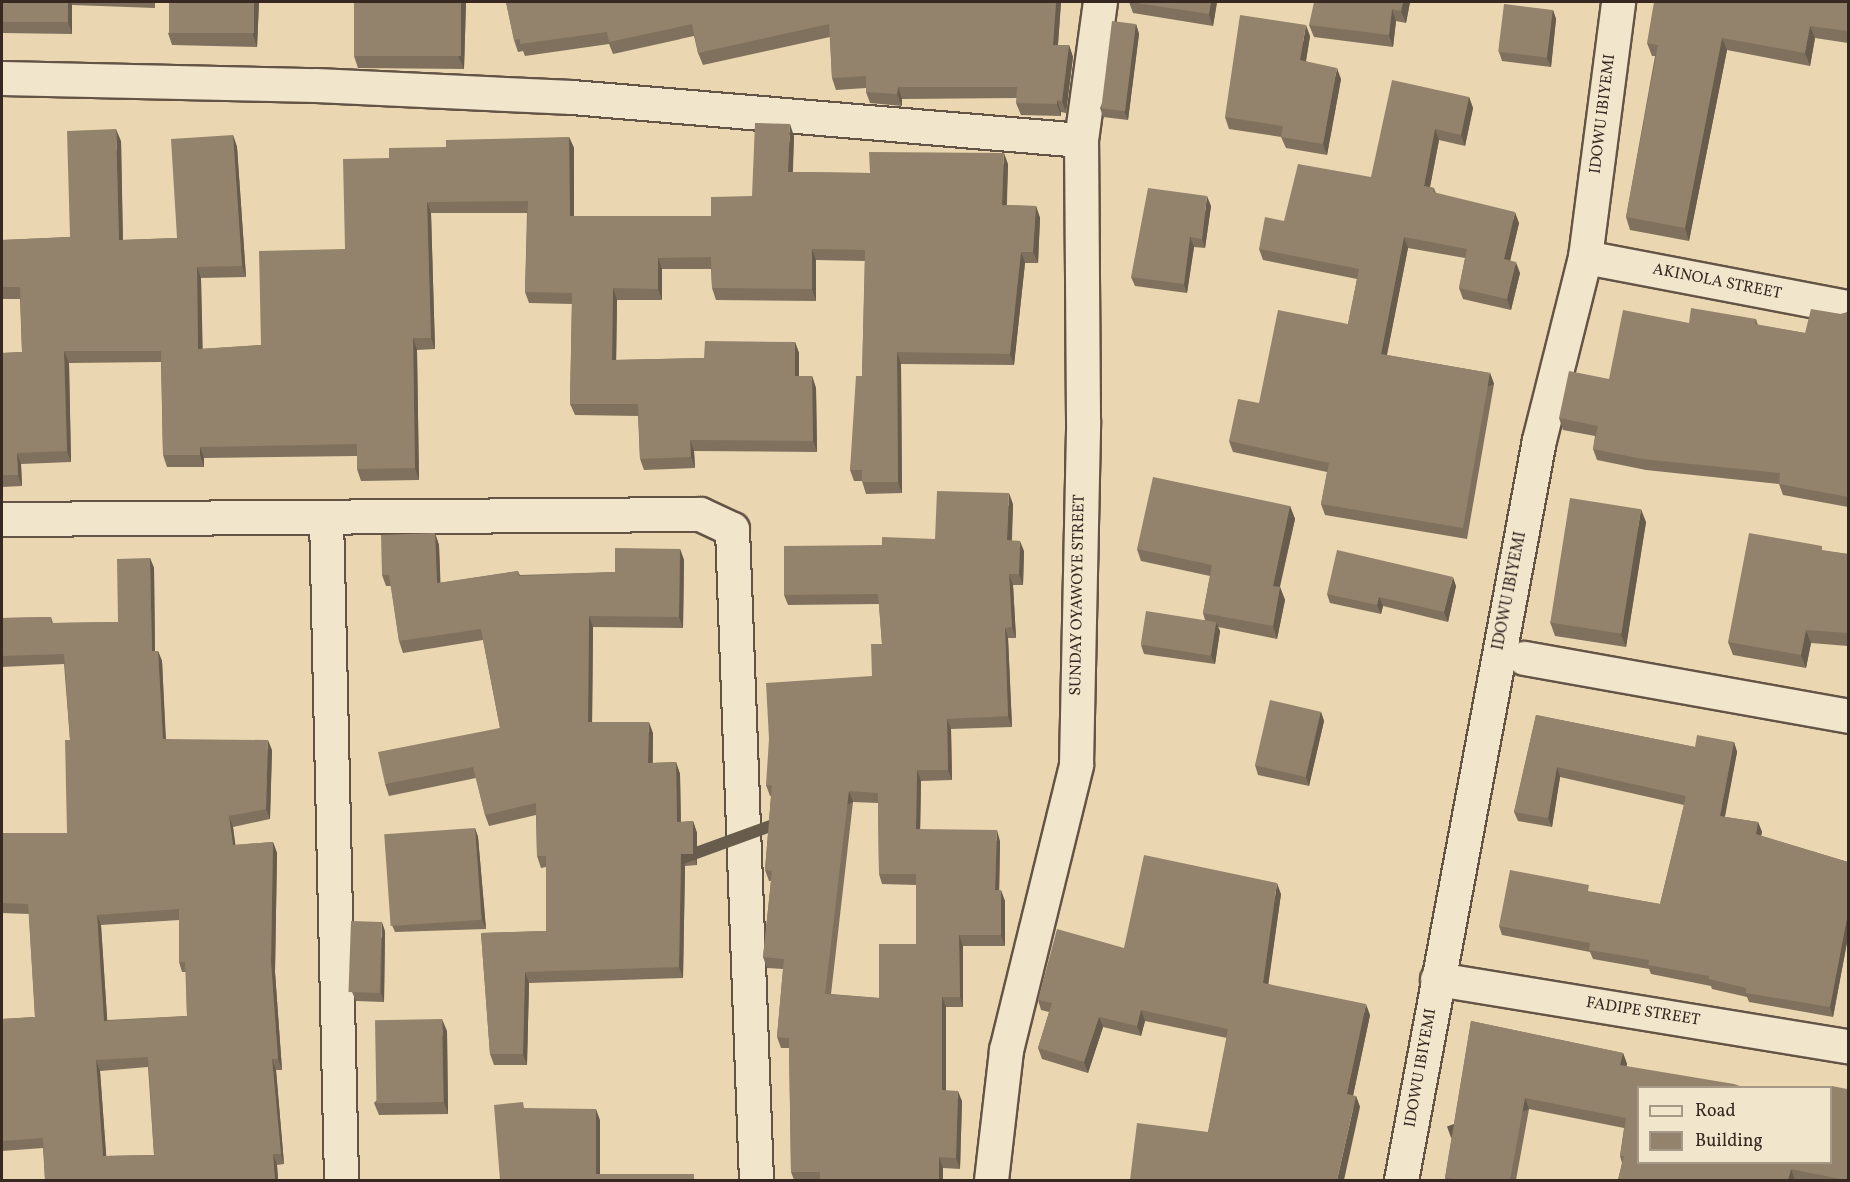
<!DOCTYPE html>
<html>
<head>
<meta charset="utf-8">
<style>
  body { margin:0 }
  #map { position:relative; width:1850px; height:1182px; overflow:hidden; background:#ead7b1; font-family:Vollkorn,serif }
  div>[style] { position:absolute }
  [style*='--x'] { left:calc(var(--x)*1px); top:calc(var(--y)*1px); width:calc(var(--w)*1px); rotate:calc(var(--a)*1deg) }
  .roads { filter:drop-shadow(2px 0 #645446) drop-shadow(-2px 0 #645446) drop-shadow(0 2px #645446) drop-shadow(0 -2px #645446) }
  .minor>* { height:33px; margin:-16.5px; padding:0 16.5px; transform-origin:16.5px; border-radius:16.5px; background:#f1e5cc }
  .wall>* { inset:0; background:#7f715d }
  .shaded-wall>* { inset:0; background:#685c4c; transform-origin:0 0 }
  .building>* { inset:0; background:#94836c; transform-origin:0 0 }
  span { translate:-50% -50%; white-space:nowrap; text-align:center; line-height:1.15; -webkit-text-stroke:4.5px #f1e5cc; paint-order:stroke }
  .street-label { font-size:16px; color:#372822 }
  .frame { position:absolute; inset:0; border:3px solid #372822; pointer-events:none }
  .legend { position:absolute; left:1637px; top:1086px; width:195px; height:78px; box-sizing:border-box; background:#f1e5cc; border:2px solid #a79988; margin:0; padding:8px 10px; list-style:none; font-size:18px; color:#372822 }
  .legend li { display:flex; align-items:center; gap:12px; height:30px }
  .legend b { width:30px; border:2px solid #a79988 }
</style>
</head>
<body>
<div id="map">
  <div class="roads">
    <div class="minor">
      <i style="--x:2;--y:78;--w:314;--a:1.3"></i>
      <i style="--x:316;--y:85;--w:256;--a:2.7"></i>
      <i style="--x:572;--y:97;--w:511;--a:4.83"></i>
      <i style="--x:1585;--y:257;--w:268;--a:10.8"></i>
      <i style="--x:326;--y:517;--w:663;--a:88.7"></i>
      <i style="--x:2;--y:519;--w:698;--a:-0.41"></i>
      <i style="--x:700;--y:514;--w:35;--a:25"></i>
      <i style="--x:732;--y:529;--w:651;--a:87.89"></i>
      <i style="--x:1524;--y:658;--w:329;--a:10.1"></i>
      <i style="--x:1437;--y:979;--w:416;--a:9.3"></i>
      <i style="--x:991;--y:1180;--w:131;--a:-83.4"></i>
      <i style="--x:1006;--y:1050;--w:294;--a:-76.2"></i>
      <i style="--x:1076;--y:764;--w:344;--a:-88.8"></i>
      <i style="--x:1083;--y:420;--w:280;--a:-90.4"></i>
      <i style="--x:1081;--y:140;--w:139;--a:-82.2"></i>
      <i style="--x:1401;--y:1180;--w:753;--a:-79.44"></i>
      <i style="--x:1539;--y:440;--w:189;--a:-75.9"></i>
      <i style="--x:1585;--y:257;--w:257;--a:-82.6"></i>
    </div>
  </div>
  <div class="wall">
    <i style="clip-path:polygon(2px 2px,155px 2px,155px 8px,72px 5px,72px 34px,2px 33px)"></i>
    <i style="clip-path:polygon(259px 2px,257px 47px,172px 45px,168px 33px)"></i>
    <i style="clip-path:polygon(466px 2px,464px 69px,358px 68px,354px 56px)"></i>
    <i style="clip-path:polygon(506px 2px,1061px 2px,1058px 45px,1069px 45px,1073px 57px,1066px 113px,1061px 112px,1061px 116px,1021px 115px,1016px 103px,1017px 98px,902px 99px,902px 106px,870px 103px,866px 92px,866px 88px,836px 90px,832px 78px,830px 37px,703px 65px,698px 53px,694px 36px,613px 54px,609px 44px,525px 56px,523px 51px,518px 52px,514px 40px)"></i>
    <i style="clip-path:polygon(1129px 2px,1217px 2px,1213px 26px,1133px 13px)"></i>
    <i style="clip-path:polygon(1410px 2px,1406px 23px,1396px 21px,1393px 47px,1314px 37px,1309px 25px)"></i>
    <i style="clip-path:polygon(1848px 2px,1848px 43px,1815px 38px,1810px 66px,1727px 50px,1689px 241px,1630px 230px,1626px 217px,1655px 56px,1652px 56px,1647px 43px)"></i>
    <i style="clip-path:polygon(1553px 10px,1556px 19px,1551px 67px,1502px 61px,1499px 52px)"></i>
    <i style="clip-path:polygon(1136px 24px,1139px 34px,1128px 120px,1103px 117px,1100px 108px)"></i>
    <i style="clip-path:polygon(1310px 36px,1306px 61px,1341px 79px,1327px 155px,1286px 148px,1281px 137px,1229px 129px,1225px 117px)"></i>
    <i style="clip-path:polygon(1469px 97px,1473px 108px,1465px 146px,1439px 140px,1430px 187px,1434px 188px,1436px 193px,1519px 223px,1510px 260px,1520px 273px,1511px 310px,1463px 299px,1459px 288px,1465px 258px,1408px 248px,1387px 355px,1490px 373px,1494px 384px,1467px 539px,1325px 515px,1321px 504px,1327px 472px,1233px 452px,1229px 441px,1259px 403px,1348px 324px,1357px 279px,1263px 260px,1259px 249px,1284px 221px,1371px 177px)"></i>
    <i style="clip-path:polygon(233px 135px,237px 147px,246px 277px,201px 278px,202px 349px,261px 345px,345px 249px,389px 158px,446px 147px,569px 137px,574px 148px,574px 216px,711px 216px,752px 196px,794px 136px,793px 172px,870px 173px,1008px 164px,1007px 205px,1036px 206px,1040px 218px,1038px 263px,1025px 263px,1014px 365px,901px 364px,902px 493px,866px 494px,862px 481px,854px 481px,850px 470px,862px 376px,865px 261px,816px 260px,816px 301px,716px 300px,712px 288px,711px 269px,662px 269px,662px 300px,617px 300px,616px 360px,704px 358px,795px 342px,799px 353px,799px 376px,812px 376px,816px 388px,817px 452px,694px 451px,695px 468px,644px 470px,640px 459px,638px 416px,575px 415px,570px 404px,572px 304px,529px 303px,525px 292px,527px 213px,431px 213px,435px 349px,417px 350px,419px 480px,361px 481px,357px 469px,357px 456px,204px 458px,204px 467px,167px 467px,163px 455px,161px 362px,69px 363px,71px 462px,21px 464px,22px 486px,2px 487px,2px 353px,22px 352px,20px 299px,2px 299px,2px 240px,70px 237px,121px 141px,123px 240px,177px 238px)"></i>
    <i style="clip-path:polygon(1211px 206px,1205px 248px,1194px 247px,1187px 293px,1135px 286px,1131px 277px)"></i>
    <i style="clip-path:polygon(1848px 312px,1848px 507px,1783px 495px,1779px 484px,1646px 470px,1597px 460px,1593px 449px,1595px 436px,1563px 430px,1559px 418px,1609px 379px,1689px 323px,1756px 319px,1758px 325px,1805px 333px,1841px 314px)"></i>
    <i style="clip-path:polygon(evenodd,1013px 504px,1012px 541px,1024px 551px,1023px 585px,1013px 585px,1016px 638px,1008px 638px,1012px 727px,951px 729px,952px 780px,921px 781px,920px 829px,1000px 841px,999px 890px,1005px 901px,1005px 946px,963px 946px,963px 1007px,946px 1007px,946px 1090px,962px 1101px,960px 1169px,943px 1168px,943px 1180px,794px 1180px,791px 1172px,789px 1048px,781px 1048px,777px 1037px,783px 969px,767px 968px,763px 957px,771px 881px,769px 881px,765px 870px,771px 796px,770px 796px,766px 785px,872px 676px,882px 644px,879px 604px,788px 605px,784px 595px,882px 545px,935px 539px,1013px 504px,853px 802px,878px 803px,879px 874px,882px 884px,916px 885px,916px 944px,879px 998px,831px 994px,853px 802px)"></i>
    <i style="clip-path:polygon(1290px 506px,1295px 519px,1280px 587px,1285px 600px,1277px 639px,1218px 627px,1220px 631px,1215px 664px,1144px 654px,1141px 645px,1205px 620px,1203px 613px,1210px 576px,1141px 561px,1137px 549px)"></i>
    <i style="clip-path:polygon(1646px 522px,1626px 647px,1555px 636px,1550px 622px)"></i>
    <i style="clip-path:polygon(435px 533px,439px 545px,440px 583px,518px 571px,520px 575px,615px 572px,680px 549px,684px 560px,683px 628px,593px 627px,592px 722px,653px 733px,653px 763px,676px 762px,680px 774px,681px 822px,693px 821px,697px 833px,697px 865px,685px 866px,683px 978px,529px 983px,527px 1065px,494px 1065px,490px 1054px,481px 933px,546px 931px,546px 867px,541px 868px,537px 856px,536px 815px,489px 826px,485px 815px,476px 778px,389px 796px,385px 784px,500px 728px,483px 640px,403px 653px,399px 641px,391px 586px,386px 586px,382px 575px)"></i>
    <i style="clip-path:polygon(1824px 551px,1848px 554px,1848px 646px,1811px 643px,1806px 668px,1733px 655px,1728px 642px)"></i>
    <i style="clip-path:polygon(evenodd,150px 558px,154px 568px,155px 651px,158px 651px,162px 661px,166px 739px,272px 750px,270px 819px,233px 827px,235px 845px,273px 842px,277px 853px,275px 972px,282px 1070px,276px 1070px,284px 1164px,277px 1165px,278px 1180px,45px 1180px,43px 1148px,2px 1151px,2px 1019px,35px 1017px,29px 914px,2px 913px,2px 833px,67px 833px,70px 740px,64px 664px,2px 667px,2px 618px,51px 617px,53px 623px,118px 622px,150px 558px,179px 920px,179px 962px,182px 972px,186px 972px,187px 1016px,107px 1020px,101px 925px,179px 920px,150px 558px,148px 1067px,154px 1155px,106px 1156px,100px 1071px,148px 1067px)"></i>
    <i style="clip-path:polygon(1456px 586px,1448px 622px,1383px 606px,1381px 614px,1330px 603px,1327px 594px)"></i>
    <i style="clip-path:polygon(1321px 712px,1324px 721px,1309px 786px,1258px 775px,1255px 765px)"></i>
    <i style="clip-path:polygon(1536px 715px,1695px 747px,1734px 742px,1737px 752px,1725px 817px,1758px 822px,1762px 832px,1761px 836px,1848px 862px,1848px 937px,1833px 1017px,1749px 1002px,1747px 997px,1712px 989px,1711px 986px,1651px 974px,1649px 969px,1593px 959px,1590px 952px,1502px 935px,1499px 926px,1591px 892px,1660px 904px,1684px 805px,1560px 777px,1552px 827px,1518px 821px,1514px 812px)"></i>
    <i style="clip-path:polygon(475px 828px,478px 837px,486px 929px,395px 932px,391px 923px)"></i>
    <i style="clip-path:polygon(1281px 894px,1268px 984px,1370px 1015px,1353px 1096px,1356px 1096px,1360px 1107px,1208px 1132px,1227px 1038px,1145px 1021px,1141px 1036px,1103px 1027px,1088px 1073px,1042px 1059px,1038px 1048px,1049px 1012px,1041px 1010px,1038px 1000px,1124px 948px)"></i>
    <i style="clip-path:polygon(385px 931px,384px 1002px,356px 1001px,352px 992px)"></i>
    <i style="clip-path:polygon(1471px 1021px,1623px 1053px,1627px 1064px,1626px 1066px,1830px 1162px,1848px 1180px,1618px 1180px,1622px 1163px,1620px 1156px,1624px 1128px,1529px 1109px,1516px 1180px,1446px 1180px,1445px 1178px)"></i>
    <i style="clip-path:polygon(447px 1031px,448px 1114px,379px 1115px,374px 1103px)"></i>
  </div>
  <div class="shaded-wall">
    <i style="clip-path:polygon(68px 2px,71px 2px,72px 5px,72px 34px,68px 22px)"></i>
    <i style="clip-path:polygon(254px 2px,259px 2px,257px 47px,253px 35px)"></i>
    <i style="clip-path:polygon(461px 2px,466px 2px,464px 69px,459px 58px)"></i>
    <i style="clip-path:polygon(1056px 2px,1061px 2px,1057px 57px,1053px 45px)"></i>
    <i style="clip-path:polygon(1211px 2px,1217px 2px,1213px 26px,1209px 14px)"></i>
    <i style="clip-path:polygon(1403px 2px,1410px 2px,1406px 23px,1401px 11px)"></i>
    <i style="clip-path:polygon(1392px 9px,1396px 21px,1393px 47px,1389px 35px)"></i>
    <i style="clip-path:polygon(1553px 10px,1556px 19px,1551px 67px,1547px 58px)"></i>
    <i style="clip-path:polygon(1136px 24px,1139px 34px,1128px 120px,1124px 111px)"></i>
    <i style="clip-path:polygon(1306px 25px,1310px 36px,1304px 72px,1300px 60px)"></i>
    <i style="clip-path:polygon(1810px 26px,1815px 38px,1810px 66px,1805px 53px)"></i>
    <i style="clip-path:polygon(1722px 38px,1727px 50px,1689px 241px,1685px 228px)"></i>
    <i style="clip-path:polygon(1069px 45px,1073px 57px,1066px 113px,1062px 101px)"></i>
    <i style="clip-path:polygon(1337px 68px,1341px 79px,1327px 155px,1323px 144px)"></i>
    <i style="clip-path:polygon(898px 87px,902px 99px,902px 106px,897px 94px)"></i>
    <i style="clip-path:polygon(1469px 97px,1473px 108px,1465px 146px,1461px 135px)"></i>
    <i style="clip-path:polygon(1057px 100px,1061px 112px,1061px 116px,1057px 104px)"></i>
    <i style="clip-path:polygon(790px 124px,794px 136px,792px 183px,788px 172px)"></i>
    <i style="clip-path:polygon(116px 129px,121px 141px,123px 251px,119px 240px)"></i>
    <i style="clip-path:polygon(1435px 129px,1439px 140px,1428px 197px,1424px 186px)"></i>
    <i style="clip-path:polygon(233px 135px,237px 147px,246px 277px,242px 266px)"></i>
    <i style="clip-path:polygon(569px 137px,574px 148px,574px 227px,570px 216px)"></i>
    <i style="clip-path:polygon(1004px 153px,1008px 164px,1006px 216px,1002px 205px)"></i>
    <i style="clip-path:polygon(1207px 196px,1211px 206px,1205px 248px,1202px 239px)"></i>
    <i style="clip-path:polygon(427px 202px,431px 213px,435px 349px,431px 338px)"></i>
    <i style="clip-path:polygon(1036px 206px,1040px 218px,1038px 263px,1033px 252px)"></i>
    <i style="clip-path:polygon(1515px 212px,1519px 223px,1508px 270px,1504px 259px)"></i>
    <i style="clip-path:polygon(1190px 237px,1194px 247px,1187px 293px,1184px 284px)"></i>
    <i style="clip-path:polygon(1404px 237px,1408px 248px,1385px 364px,1381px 354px)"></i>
    <i style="clip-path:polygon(812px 249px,816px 260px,816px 301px,812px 289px)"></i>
    <i style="clip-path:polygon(1021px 252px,1025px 263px,1014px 365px,1010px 354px)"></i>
    <i style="clip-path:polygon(658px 258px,662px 269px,662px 300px,658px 289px)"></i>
    <i style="clip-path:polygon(1516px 262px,1520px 273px,1511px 310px,1507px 299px)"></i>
    <i style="clip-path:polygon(197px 267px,201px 278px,203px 360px,198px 349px)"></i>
    <i style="clip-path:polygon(613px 288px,617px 300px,616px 372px,612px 360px)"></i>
    <i style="clip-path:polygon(413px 338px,417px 350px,419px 480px,415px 468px)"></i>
    <i style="clip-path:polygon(795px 342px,799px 353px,799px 388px,795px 376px)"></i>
    <i style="clip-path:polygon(64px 351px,69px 363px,71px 462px,67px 451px)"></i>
    <i style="clip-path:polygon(897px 352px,901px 364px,902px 493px,898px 482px)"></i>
    <i style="left:1490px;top:373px;width:12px;height:157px;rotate:70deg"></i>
    <i style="clip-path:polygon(812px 376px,816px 388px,817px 452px,813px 441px)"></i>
    <i style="clip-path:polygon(690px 440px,694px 451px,695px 468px,691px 457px)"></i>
    <i style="clip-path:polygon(200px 447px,204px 458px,204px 467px,200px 455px)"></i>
    <i style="clip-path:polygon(17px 453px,21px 464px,22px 486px,18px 475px)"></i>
    <i style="clip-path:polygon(1009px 493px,1013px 504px,1011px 551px,1007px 540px)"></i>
    <i style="clip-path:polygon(1290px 506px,1295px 519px,1277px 598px,1273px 586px)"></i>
    <i style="clip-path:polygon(1641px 509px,1646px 522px,1626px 647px,1621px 634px)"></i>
    <i style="clip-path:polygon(435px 533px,439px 545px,441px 595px,437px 583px)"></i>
    <i style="clip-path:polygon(1020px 541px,1024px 551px,1023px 585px,1019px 574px)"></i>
    <i style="clip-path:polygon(680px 549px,684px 560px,683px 628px,679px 617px)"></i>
    <i style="clip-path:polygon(150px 558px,154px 568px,155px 661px,152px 651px)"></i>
    <i style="clip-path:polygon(1009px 574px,1013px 585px,1016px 638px,1012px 627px)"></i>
    <i style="clip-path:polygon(1453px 577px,1456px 586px,1448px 622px,1444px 612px)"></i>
    <i style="clip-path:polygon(1280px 587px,1285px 600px,1277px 639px,1273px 626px)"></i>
    <i style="clip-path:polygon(1379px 597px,1383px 606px,1381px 614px,1377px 605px)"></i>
    <i style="clip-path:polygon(589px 616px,593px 627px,592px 733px,588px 722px)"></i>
    <i style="clip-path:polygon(1216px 622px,1220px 631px,1215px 664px,1211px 655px)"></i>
    <i style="clip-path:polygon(1005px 628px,1008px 638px,1012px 727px,1008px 716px)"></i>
    <i style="clip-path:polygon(1806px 630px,1811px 643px,1806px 668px,1801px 655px)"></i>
    <i style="clip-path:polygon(158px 651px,162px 661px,166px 749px,163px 739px)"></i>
    <i style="clip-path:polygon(1321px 712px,1324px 721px,1309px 786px,1306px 777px)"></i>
    <i style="clip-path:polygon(947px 719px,951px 729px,952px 780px,948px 770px)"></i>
    <i style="clip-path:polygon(649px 722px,653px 733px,652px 774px,648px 763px)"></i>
    <i style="clip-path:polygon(268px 740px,272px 750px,270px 819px,266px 809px)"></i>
    <i style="clip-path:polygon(1734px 742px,1737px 752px,1723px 825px,1720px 816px)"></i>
    <i style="clip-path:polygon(676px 762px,680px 774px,681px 833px,677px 822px)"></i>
    <i style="clip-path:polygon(1557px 767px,1560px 777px,1552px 827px,1548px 818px)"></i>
    <i style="clip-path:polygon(917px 770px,921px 781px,920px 840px,916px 829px)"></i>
    <i style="left:849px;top:791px;width:12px;height:204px;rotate:70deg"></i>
    <i style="clip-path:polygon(229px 816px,233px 827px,237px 856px,233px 845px)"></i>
    <i style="clip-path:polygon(693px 821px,697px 833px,697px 865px,693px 854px)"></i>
    <i style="clip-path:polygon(1758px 822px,1762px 832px,1759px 844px,1756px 834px)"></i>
    <i style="clip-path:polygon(475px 828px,478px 837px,486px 929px,482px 920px)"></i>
    <i style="clip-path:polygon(997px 830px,1000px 841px,999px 901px,995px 890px)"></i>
    <i style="clip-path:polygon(273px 842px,277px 853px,275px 972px,282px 1070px,278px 1059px,271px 962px)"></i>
    <i style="clip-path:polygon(681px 854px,685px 866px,683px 978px,679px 967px)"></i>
    <i style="clip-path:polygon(1277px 883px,1281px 894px,1267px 994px,1263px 983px)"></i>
    <i style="clip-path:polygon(1001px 890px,1005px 901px,1005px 946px,1001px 935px)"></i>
    <i style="clip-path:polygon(97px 915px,101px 925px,108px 1031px,104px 1021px)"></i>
    <i style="clip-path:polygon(1847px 918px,1848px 922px,1848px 937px,1833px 1017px,1830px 1007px)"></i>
    <i style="clip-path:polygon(382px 922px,385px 931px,384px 1002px,381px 993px)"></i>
    <i style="clip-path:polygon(959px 935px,963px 946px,963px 1007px,960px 997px)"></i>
    <i style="clip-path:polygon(525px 972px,529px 983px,527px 1065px,523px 1054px)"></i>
    <i style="clip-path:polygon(942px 997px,946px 1007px,946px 1101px,942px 1090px)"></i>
    <i style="clip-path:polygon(1366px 1004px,1370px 1015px,1351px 1105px,1347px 1094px)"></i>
    <i style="clip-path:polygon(1141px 1010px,1145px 1021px,1141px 1036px,1137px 1026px)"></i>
    <i style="clip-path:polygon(1099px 1017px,1103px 1027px,1088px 1073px,1084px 1062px)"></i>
    <i style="clip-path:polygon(442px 1019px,447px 1031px,448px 1114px,444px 1102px)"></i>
    <i style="clip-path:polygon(1623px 1053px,1627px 1064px,1624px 1076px,1620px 1065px)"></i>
    <i style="clip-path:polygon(272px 1059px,276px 1070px,284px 1164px,281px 1154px)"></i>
    <i style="clip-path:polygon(96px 1060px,100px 1071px,107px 1166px,103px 1156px)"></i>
    <i style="clip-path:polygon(958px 1091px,962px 1101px,960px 1169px,956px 1158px)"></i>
    <i style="clip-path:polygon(1356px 1096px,1360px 1107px,1344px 1180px,1337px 1180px)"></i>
    <i style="left:1525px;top:1098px;width:12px;height:83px;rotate:70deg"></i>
    <i style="clip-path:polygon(596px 1109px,600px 1120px,600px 1180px,596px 1174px)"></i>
    <i style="clip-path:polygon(273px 1154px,277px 1165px,278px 1180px,275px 1180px)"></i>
    <i style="clip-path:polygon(939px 1157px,943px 1168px,943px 1180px,939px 1180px)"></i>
    <i style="clip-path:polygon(1791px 1169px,1795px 1180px,1788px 1180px)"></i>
  </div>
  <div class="building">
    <i style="left:2px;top:2px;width:66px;height:20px"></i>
    <i style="left:169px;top:2px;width:85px;height:31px"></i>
    <i style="left:354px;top:2px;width:107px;height:54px"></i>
    <i style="clip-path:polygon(506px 2px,1056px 2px,1053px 45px,1069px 45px,1062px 101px,1057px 100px,1057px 104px,1016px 103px,1017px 87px,898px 87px,897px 94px,866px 92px,866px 76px,832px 78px,829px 24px,698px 53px,692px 24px,609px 42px,607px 32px,520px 44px,520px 39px,514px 40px)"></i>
    <i style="clip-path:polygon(1130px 2px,1211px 2px,1209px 14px)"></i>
    <i style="clip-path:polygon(1314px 2px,1403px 2px,1401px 11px,1392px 9px,1389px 35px,1309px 25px)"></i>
    <i style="clip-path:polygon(1654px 2px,1848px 2px,1848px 31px,1810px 26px,1805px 53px,1722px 38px,1685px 228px,1626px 217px,1658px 45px,1647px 43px)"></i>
    <i style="left:1504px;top:4px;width:49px;height:48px;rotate:7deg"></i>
    <i style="clip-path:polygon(1240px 15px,1306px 25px,1300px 60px,1337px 68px,1323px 144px,1281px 137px,1283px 126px,1225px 117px)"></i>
    <i style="left:1112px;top:21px;width:24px;height:88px;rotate:7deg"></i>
    <i style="clip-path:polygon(1392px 80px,1469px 97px,1461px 135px,1435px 129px,1424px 186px,1434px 188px,1433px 192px,1515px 212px,1504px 259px,1516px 262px,1507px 299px,1459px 288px,1467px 249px,1404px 237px,1381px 354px,1490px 373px,1463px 528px,1321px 504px,1329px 463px,1229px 441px,1238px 399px,1259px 403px,1278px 310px,1348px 324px,1359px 269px,1259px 249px,1265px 217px,1284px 221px,1298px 164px,1371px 177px)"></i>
    <i style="clip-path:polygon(755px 123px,790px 124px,788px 172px,870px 173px,869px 152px,1004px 153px,1002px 205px,1036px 206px,1033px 252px,1021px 252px,1010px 354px,897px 352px,898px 482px,862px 482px,862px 470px,850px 470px,856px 376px,862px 376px,865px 250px,812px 249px,812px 289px,712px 288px,711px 257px,658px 258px,658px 289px,613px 288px,612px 360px,704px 358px,705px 341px,795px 342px,795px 376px,812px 376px,813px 441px,690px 440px,691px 457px,640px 459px,638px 404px,570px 404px,572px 293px,525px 292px,528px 201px,427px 202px,431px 338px,413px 338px,415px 468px,357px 469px,357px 444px,200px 447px,200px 455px,163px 455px,161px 351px,64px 351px,67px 451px,17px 453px,18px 475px,2px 475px,2px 353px,22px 352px,20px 287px,2px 287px,2px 240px,70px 237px,67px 131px,116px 129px,119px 240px,177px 238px,171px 139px,233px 135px,242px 266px,197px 267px,198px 349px,261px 345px,259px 251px,345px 249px,343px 159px,389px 158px,389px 148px,446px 147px,446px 140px,569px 137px,570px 216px,711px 216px,711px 197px,752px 196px)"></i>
    <i style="clip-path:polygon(1148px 188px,1207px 196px,1202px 239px,1190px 237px,1184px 284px,1131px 277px)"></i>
    <i style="clip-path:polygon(1691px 308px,1756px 319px,1755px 324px,1805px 333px,1811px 309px,1841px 314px,1848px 312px,1848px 497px,1779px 484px,1780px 473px,1642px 459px,1593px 449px,1598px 426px,1559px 418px,1569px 371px,1609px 379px,1623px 310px,1689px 323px)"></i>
    <i style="clip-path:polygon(1153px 477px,1290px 506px,1273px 586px,1280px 587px,1273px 626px,1203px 613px,1212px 565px,1137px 549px)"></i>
    <i style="clip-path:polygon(evenodd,937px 491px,1009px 493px,1007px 540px,1020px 541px,1019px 574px,1009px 574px,1012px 627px,1005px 628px,1008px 716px,947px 719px,948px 770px,917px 770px,916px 829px,997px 830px,995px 890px,1001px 890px,1001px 935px,959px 935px,960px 997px,942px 997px,942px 1090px,958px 1091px,956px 1158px,939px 1157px,939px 1180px,820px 1180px,820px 1172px,791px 1172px,789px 1038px,777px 1037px,784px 959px,763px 957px,772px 871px,765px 870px,772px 785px,766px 785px,769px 739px,766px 683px,872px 676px,871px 644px,882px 644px,878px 594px,784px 595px,784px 546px,882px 545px,882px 537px,935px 539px,937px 491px,849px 791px,878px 793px,879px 874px,916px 874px,916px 944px,879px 944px,879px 998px,825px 994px,849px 791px)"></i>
    <i style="left:1570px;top:498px;width:72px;height:126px;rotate:9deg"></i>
    <i style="clip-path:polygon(435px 533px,437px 583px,518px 571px,519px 576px,615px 572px,615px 548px,680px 549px,679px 617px,589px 616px,588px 722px,649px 722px,648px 763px,676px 762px,677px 822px,693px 821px,693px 854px,681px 854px,679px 967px,525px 972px,523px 1054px,490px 1054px,481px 933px,546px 931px,546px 856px,537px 856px,536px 803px,485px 815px,473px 767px,385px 784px,378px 752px,500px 728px,481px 629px,399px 641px,389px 575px,382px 575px,381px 535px)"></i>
    <i style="clip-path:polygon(1749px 533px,1822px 546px,1822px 550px,1848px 554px,1848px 633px,1806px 630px,1801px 655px,1728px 642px)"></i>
    <i style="clip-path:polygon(1337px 550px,1453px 577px,1444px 612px,1379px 597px,1377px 605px,1327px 594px)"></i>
    <i style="clip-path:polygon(evenodd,150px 558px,152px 651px,158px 651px,163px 739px,268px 740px,266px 809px,229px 816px,233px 845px,273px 842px,271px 962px,278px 1059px,272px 1059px,281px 1154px,273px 1154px,275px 1180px,45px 1180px,43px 1138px,2px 1141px,2px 1019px,35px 1017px,28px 904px,2px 903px,2px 833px,67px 833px,65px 740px,70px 740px,64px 654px,2px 656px,2px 618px,51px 617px,51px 623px,118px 622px,117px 559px,150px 558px,179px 909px,179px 962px,185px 962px,187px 1016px,104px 1021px,97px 915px,179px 909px,150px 558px,148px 1057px,154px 1155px,103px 1156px,96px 1060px,148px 1057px)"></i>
    <i style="left:1146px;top:611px;width:71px;height:34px;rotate:9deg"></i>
    <i style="left:1270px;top:700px;width:52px;height:67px;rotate:13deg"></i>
    <i style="clip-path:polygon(1536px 715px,1695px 747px,1697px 735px,1734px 742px,1720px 816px,1758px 822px,1756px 834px,1848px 862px,1848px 918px,1847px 918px,1830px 1007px,1746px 993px,1746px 988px,1709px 979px,1709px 976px,1648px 965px,1649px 960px,1589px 950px,1590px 943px,1499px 926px,1510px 870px,1589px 885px,1588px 891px,1660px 904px,1686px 796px,1557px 767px,1548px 818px,1514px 812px)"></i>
    <i style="left:475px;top:828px;width:92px;height:91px;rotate:86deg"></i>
    <i style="clip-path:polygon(1144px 855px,1277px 883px,1263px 983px,1366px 1004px,1347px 1094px,1356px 1096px,1337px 1180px,1130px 1180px,1137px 1123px,1208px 1132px,1228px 1029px,1141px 1010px,1137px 1026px,1099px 1017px,1084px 1062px,1038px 1048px,1052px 1003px,1038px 1000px,1057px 929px,1124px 948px)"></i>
    <i style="left:351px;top:921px;width:31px;height:71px;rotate:2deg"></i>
    <i style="left:442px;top:1019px;width:83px;height:67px;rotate:89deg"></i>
    <i style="clip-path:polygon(1471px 1021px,1623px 1053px,1620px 1065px,1734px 1084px,1746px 1088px,1638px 1088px,1638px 1162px,1830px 1162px,1830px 1092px,1832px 1086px,1847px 1089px,1848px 1085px,1848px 1180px,1845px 1180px,1791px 1169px,1788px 1180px,1618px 1180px,1624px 1156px,1620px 1156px,1626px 1118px,1525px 1098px,1510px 1180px,1460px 1180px,1445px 1178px)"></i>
    <i style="clip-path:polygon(523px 1102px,524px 1108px,596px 1109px,596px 1174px,694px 1174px,694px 1180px,500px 1180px,494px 1105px)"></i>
  </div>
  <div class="street-label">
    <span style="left:1603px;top:114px;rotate:-83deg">IDOWU IBIYEMI</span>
    <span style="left:1717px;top:282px;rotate:11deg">AKINOLA STREET</span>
    <span style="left:1510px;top:591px;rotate:-79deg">IDOWU IBIYEMI</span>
    <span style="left:1078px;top:595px;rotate:-89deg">SUNDAY OYAWOYE STREET</span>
    <span style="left:1643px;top:1012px;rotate:9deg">FADIPE STREET</span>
    <span style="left:1421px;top:1068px;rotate:-80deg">IDOWU IBIYEMI</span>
  </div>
  <div class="frame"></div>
  <ul class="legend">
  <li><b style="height:8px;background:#f1e5cc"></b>Road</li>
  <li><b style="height:16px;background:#94836c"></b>Building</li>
  </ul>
</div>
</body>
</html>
